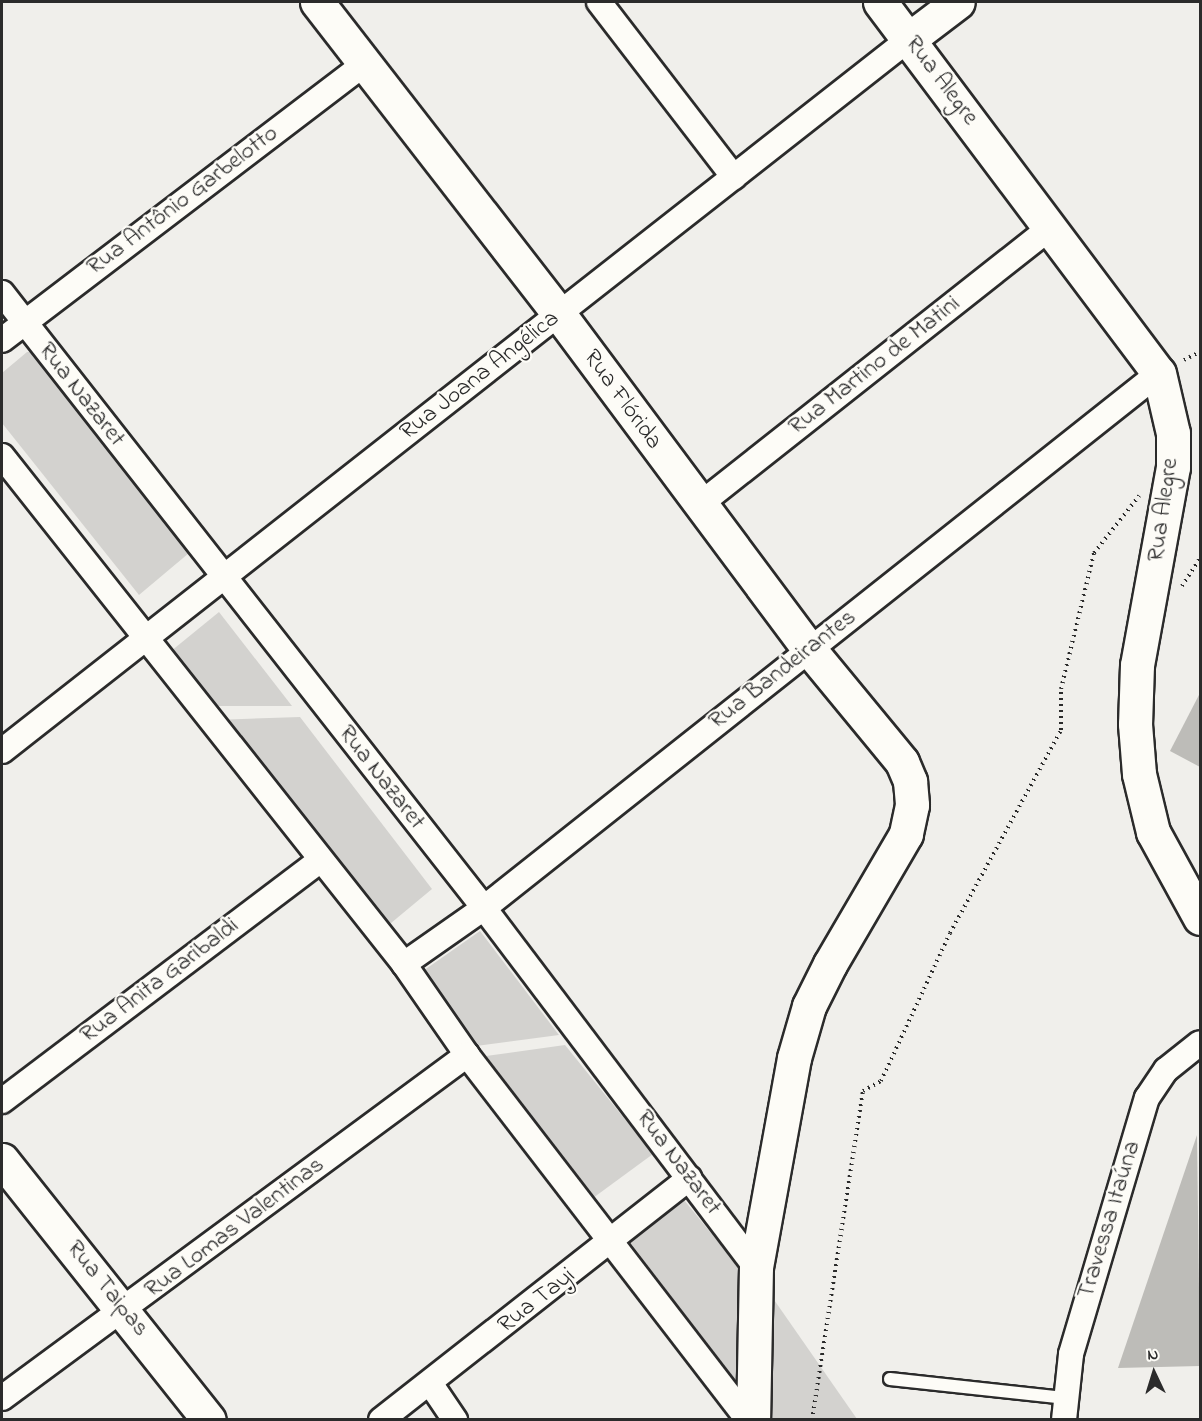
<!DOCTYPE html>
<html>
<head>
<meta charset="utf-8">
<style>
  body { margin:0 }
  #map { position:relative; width:1202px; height:1421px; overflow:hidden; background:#f0efeb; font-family:"Indie Flower",sans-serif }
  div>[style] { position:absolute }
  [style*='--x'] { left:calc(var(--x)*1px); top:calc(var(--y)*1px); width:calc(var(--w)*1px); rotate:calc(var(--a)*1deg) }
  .green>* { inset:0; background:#d3d2cf }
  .building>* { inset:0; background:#bdbcb8 }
  .path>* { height:4px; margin-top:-2px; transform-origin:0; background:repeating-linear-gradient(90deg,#2b2b2b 0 1.5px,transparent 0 6px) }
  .roads { filter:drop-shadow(2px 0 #2b2b2b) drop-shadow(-2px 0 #2b2b2b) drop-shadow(0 2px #2b2b2b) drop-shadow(0 -2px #2b2b2b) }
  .lane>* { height:12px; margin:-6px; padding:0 6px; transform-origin:6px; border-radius:6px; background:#fdfcf7 }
  .street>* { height:24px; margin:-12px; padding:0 12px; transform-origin:12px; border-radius:12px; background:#fdfcf7 }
  .secondary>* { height:33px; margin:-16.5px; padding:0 16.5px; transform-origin:16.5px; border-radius:16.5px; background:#fdfcf7 }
  .primary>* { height:33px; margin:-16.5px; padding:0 16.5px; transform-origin:16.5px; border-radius:16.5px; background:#fdfcf7 }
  span { translate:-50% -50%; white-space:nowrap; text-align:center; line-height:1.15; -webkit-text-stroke:4.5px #fdfcf7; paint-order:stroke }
  .street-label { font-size:24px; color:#2b2b2b }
  .frame { position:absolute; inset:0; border:3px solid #2b2b2b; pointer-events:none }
  .north { position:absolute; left:1124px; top:1343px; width:60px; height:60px; -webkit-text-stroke:4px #fdfcf7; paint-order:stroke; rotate:356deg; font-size:16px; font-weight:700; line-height:24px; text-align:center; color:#2b2b2b }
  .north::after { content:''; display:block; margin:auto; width:21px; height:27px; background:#2b2b2b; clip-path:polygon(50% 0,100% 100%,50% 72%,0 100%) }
</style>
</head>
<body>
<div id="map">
  <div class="green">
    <i style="clip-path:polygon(27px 352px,34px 352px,189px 553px,139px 595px,2px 423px,2px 373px)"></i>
    <i style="clip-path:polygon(219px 612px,292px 706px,206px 706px,165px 656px)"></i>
    <i style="clip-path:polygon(300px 717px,432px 889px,379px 933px,215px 720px)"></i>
    <i style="clip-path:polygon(480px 931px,559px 1035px,476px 1046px,423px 971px)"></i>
    <i style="clip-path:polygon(565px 1045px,653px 1154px,593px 1198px,486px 1056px)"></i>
    <i style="clip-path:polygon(684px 1200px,737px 1265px,741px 1287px,737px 1384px,630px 1242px)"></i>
    <i style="clip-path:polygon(770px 1294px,857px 1419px,762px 1419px)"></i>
  </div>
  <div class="building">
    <i style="clip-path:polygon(1200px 693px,1200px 767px,1170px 751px)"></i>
    <i style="clip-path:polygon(1197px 1135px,1200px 1366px,1118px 1368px)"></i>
  </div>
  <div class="path">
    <i style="--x:1184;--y:360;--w:18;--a:-27"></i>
    <i style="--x:1182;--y:586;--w:33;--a:-57"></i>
    <i style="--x:812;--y:1420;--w:333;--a:-81.2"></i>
    <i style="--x:863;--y:1091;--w:21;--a:-29"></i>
    <i style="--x:881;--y:1081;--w:163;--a:-65"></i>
    <i style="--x:950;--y:933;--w:231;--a:-61.3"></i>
    <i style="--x:1061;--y:730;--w:41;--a:-90"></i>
    <i style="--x:1061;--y:689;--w:140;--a:-76.4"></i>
    <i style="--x:1094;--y:553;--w:73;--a:-51.7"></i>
  </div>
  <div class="roads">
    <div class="lane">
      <i style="--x:890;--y:1379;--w:175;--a:6.2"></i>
    </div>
    <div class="street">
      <i style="--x:599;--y:2;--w:221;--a:52.4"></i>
      <i style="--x:2;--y:293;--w:781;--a:51.91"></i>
      <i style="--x:484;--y:908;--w:450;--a:52.9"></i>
      <i style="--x:2;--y:340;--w:457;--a:-37.3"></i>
      <i style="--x:2;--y:456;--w:648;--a:51.64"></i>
      <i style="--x:404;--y:964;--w:111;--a:55.3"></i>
      <i style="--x:467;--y:1055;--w:461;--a:52.4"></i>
      <i style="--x:699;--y:505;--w:449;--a:-38.3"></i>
      <i style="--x:2;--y:751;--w:1153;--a:-38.13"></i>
      <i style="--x:404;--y:964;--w:98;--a:-35"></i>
      <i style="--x:484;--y:908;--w:861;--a:-38.4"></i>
      <i style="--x:2;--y:1101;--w:398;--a:-37.1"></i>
      <i style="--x:430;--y:1383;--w:45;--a:56"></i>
      <i style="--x:2;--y:1398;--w:578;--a:-36.41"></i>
      <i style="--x:381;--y:1420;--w:392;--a:-38.1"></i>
      <i style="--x:1064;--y:1420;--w:66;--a:-83.9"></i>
      <i style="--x:1071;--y:1354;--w:267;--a:-73.5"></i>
      <i style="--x:1147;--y:1098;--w:34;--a:-56"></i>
      <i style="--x:1166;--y:1070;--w:43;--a:-38.5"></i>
    </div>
    <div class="secondary">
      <i style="--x:317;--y:2;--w:395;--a:52.2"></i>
      <i style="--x:559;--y:314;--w:418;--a:53.3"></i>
      <i style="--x:809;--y:649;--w:146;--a:50.5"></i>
      <i style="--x:902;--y:762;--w:21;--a:67"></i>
      <i style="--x:910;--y:781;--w:24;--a:85"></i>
      <i style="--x:912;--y:805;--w:30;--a:102"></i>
      <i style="--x:906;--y:834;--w:151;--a:120.3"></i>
      <i style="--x:830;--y:964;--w:47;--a:116.6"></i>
      <i style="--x:809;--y:1006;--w:54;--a:106.1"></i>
      <i style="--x:794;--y:1058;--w:212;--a:100.3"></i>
      <i style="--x:756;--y:1267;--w:153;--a:91.1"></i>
      <i style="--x:909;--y:39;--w:61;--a:-37.1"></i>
      <i style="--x:2;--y:1160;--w:332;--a:51.5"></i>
    </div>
    <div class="primary">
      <i style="--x:880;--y:2;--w:464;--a:53.1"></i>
      <i style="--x:1159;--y:373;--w:62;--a:76.9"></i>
      <i style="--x:1173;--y:433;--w:34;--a:90"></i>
      <i style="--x:1173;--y:467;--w:201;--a:100.3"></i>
      <i style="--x:1137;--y:665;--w:59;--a:91.9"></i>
      <i style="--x:1135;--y:724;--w:50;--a:85.4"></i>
      <i style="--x:1139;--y:774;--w:60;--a:76.4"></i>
      <i style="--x:1153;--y:832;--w:98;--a:61.3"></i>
    </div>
  </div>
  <div class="street-label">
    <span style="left:941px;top:81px;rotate:53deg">Rua Alegre</span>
    <span style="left:183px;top:201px;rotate:-37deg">Rua Antônio Garbelotto</span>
    <span style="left:875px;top:366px;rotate:-38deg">Rua Martino de Matini</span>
    <span style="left:480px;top:376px;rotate:-38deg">Rua Joana Angélica</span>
    <span style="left:81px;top:395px;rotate:52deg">Rua Nazaret</span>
    <span style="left:622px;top:400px;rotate:54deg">Rua Flórida</span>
    <span style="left:1164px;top:510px;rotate:-82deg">Rua Alegre</span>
    <span style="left:783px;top:670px;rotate:-38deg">Rua Bandeirantes</span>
    <span style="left:381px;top:778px;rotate:52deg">Rua Nazaret</span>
    <span style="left:160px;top:981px;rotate:-37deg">Rua Anita Garibaldi</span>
    <span style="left:678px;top:1163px;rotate:53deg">Rua Nazaret</span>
    <span style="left:1110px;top:1220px;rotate:-73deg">Travessa Itaúna</span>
    <span style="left:235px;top:1228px;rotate:-37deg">Rua Lomas Valentinas</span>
    <span style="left:107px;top:1289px;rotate:51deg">Rua Taipas</span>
    <span style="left:537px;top:1301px;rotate:-38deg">Rua Tayi</span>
  </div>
  <div class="frame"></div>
  <div class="north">N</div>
</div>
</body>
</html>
